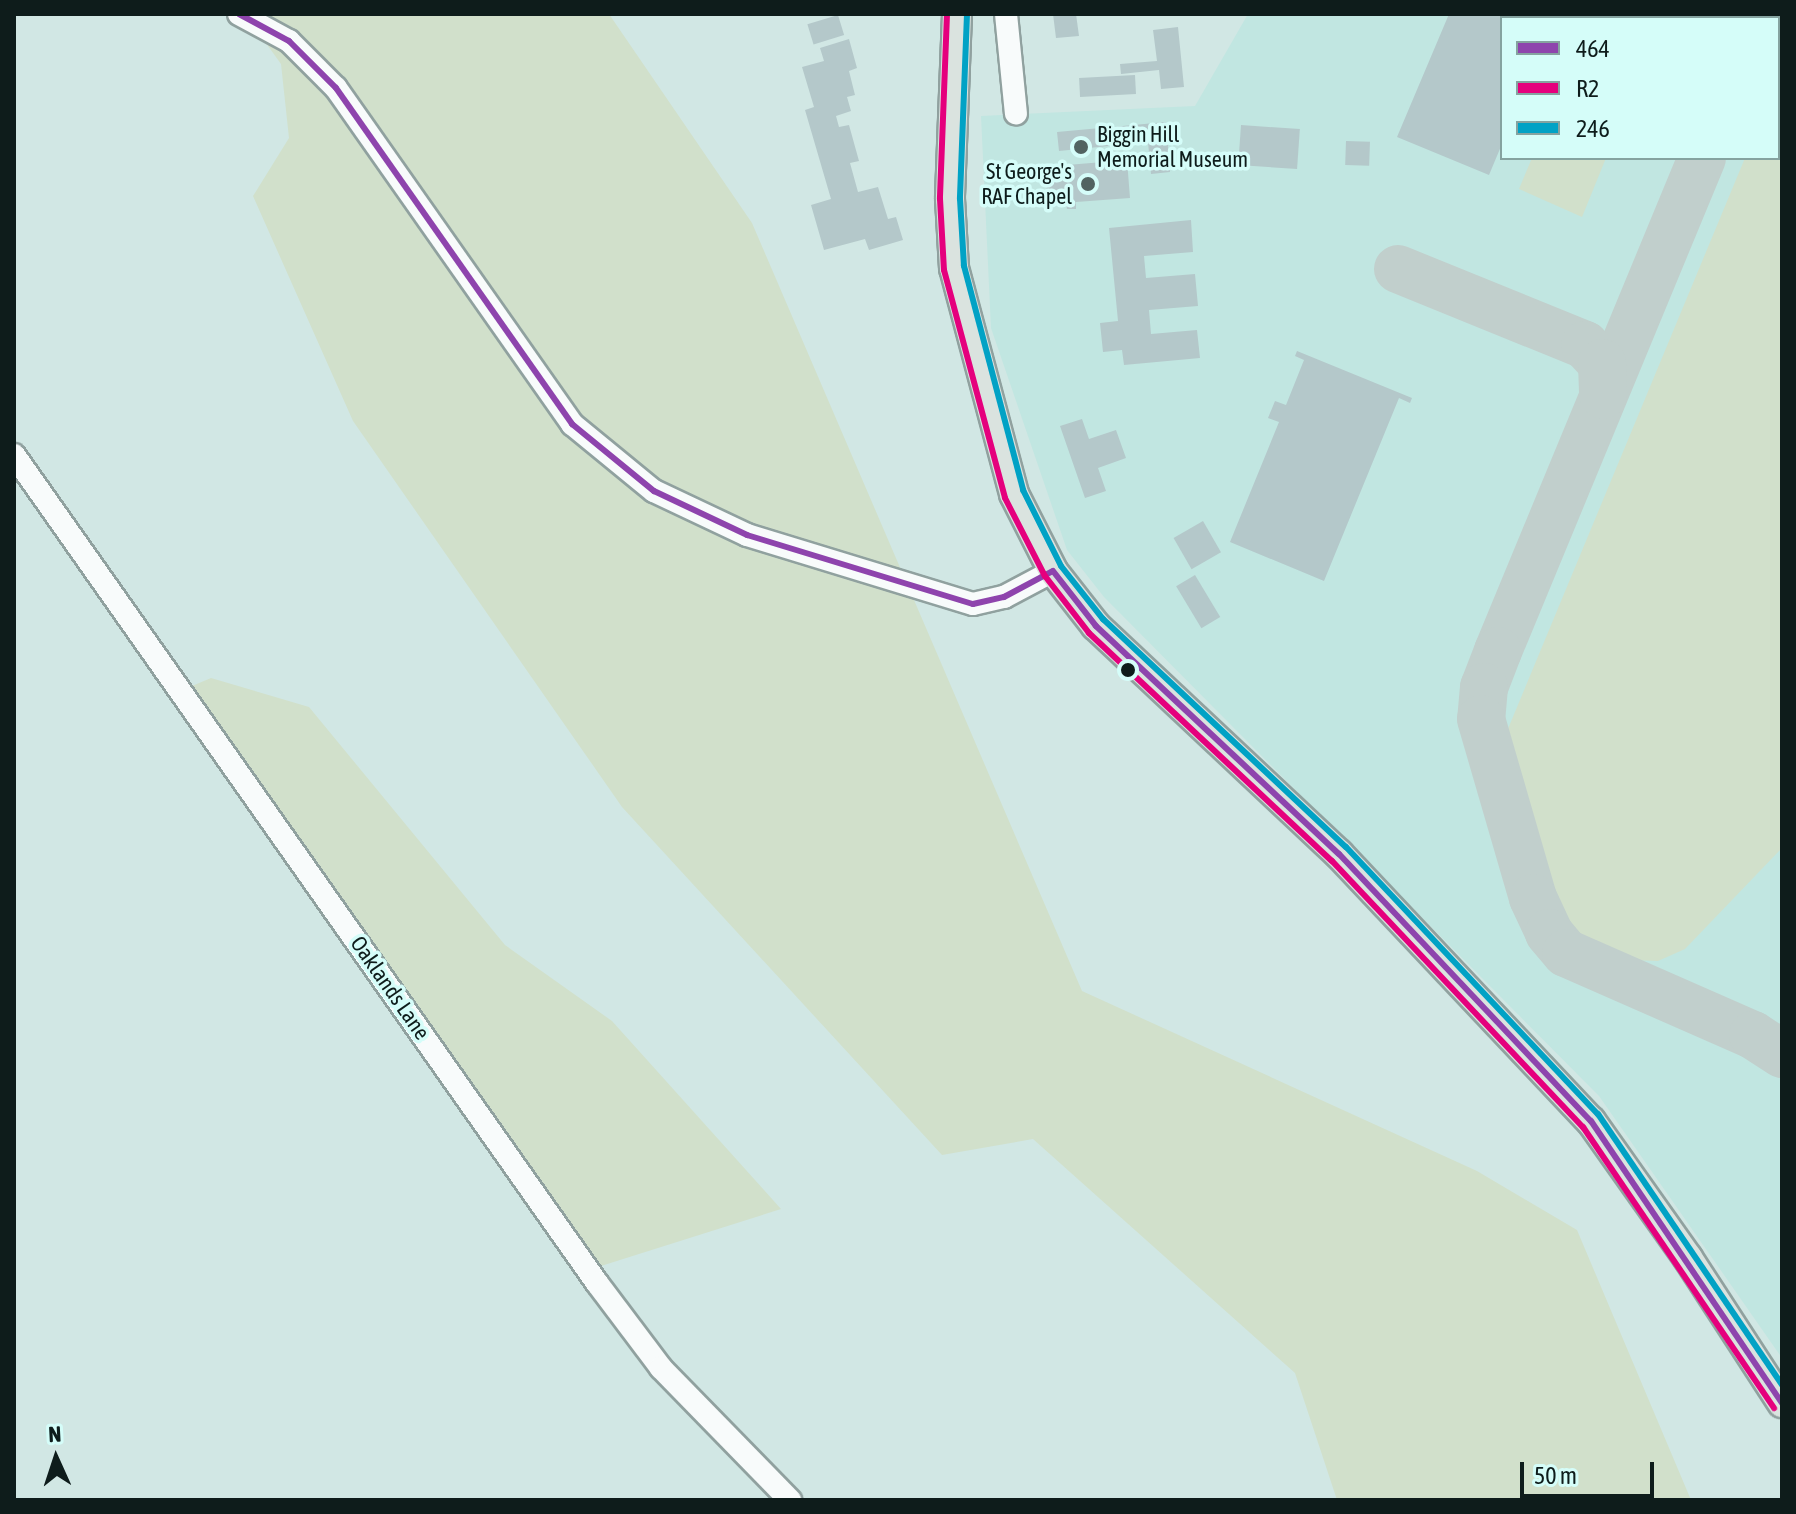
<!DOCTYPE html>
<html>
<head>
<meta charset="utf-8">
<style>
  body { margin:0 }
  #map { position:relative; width:1796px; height:1514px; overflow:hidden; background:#d1e7e4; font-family:"Asap Condensed",sans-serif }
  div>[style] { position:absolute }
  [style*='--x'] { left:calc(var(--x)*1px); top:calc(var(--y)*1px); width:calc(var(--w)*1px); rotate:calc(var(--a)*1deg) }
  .built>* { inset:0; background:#c1e6e1 }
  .green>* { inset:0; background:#d1e0cb }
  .taxiway>* { height:48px; margin:-24px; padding:0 24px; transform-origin:24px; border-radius:24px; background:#c1cfcc }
  .building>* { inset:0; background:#b4c8ca; transform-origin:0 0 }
  .roads { filter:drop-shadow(2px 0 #90a19f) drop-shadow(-2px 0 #90a19f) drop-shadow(0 2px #90a19f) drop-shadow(0 -2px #90a19f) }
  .minor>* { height:22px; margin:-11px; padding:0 11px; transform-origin:11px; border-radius:11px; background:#f8fbfb }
  .major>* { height:28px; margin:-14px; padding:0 14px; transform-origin:14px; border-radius:14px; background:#dae3df }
  .bus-1>* { height:6px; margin:-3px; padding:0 3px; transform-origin:3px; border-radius:3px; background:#8e44ad }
  .bus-2>* { height:6px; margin:-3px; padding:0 3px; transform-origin:3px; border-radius:3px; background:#e5007d }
  .bus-3>* { height:6px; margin:-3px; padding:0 3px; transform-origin:3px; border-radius:3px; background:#01a2c5 }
  .dots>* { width:22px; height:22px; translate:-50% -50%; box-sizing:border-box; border:4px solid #d5fdf9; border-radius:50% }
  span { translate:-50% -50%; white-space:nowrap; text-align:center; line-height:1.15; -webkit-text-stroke:7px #d5fdf9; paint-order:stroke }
  .poi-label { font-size:22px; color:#0e1c1b }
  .left { translate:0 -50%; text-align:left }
  .right { translate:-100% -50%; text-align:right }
  .street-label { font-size:22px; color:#0e1c1b }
  .frame { position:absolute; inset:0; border:16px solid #0e1c1b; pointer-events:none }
  .legend { position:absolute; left:1500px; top:16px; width:280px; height:144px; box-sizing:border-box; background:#d5fdf9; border:2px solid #85a3a0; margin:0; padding:10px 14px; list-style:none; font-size:24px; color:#0e1c1b }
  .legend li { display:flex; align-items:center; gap:16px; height:40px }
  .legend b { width:40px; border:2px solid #85a3a0 }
  .north { position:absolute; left:16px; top:1418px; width:80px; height:80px; -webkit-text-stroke:6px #d5fdf9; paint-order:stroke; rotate:357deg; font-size:22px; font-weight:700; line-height:32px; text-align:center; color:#0e1c1b }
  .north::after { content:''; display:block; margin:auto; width:28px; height:36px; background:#0e1c1b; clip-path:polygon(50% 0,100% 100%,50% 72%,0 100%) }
  .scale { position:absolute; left:1520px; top:1462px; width:134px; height:36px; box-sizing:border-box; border:4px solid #0e1c1b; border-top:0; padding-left:10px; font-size:24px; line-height:28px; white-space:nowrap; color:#0e1c1b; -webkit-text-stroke:6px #d5fdf9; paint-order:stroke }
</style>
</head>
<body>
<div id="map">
  <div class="built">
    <i style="clip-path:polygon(evenodd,1248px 14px,1782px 14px,1782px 1358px,1599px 1096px,1104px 597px,1067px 550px,991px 328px,981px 116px,1195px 106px,1248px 14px,1502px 18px,1778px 18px,1778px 158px,1502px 158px,1502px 18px)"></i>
  </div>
  <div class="green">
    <i style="clip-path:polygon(245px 14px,609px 14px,752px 223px,1082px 991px,1477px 1171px,1577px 1230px,1691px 1500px,1337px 1500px,1295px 1373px,1033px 1139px,942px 1155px,622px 807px,353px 421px,253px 196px,289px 138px,281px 64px)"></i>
    <i style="clip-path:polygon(1592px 14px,1664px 14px,1591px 18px)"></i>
    <i style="clip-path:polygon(1782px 69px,1782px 848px,1685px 949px,1658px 961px,1630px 960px,1577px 935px,1563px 916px,1505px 736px,1745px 158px,1778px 158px)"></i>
    <i style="clip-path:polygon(1532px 158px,1606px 158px,1582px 217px,1519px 189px)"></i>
    <i style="clip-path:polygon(211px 678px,309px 707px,505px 945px,612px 1021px,781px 1209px,601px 1266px,192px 686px)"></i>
  </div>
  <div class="taxiway">
    <i style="--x:1759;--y:18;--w:4;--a:-63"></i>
    <i style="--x:1702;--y:158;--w:534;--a:112.48"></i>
    <i style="--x:1498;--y:651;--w:39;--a:111"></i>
    <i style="--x:1484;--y:687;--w:32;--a:95"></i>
    <i style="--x:1481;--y:719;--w:186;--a:73.8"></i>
    <i style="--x:1533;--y:898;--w:38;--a:65"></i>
    <i style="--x:1549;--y:933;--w:26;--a:50"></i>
    <i style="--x:1566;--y:953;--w:204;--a:23.7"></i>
    <i style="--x:1753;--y:1035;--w:35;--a:33"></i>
    <i style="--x:1398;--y:269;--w:202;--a:22.1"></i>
    <i style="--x:1585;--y:345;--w:25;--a:47"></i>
    <i style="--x:1602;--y:363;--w:32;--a:88"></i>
  </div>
  <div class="building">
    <i style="clip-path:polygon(1053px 14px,1076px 14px,1079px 36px,1056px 38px)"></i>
    <i style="clip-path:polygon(1449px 14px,1556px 14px,1502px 18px,1502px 144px,1489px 175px,1397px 137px)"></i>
    <i style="left:838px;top:15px;width:21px;height:32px;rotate:73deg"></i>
    <i style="clip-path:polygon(1178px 27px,1184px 87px,1161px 89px,1159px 70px,1121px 74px,1120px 64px,1157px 61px,1153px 30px)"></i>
    <i style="clip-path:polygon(849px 39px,857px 68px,849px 71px,855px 95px,847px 97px,851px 111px,836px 116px,839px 127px,849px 125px,859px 161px,850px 163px,858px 192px,878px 187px,888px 219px,896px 217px,903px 240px,869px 250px,865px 239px,824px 250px,811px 205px,831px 199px,805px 110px,814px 107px,802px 67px,824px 61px,820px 48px)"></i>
    <i style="left:1135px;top:75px;width:19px;height:56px;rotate:87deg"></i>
    <i style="clip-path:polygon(1166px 122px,1170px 172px,1151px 174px,1148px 142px,1059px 151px,1057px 132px)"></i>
    <i style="left:1241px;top:125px;width:59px;height:40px;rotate:4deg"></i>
    <i style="left:1346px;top:141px;width:24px;height:24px;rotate:2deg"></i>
    <i style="clip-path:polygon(1127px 160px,1130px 198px,1076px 202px,1076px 209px,1067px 209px,1065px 194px,1047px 195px,1046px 175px,1067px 174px,1067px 165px)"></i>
    <i style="clip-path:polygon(1191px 220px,1193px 252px,1144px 256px,1146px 278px,1195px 274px,1198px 306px,1149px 310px,1151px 334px,1197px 330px,1200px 358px,1124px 365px,1122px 350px,1103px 352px,1100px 323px,1118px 321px,1109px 228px)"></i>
    <i style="clip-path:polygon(1297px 351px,1412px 398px,1410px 403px,1399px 398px,1324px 581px,1230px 542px,1279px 422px,1268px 418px,1275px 401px,1286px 405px,1304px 360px,1295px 356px)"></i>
    <i style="clip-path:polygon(1082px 419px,1089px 439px,1116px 430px,1126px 458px,1098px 468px,1106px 491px,1085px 498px,1060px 426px)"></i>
    <i style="left:1203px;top:521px;width:36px;height:34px;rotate:60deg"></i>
    <i style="left:1195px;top:575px;width:49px;height:22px;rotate:59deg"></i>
  </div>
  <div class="roads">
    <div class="minor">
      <i style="--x:239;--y:14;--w:57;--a:28.4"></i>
      <i style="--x:289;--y:41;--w:66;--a:45"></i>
      <i style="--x:336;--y:88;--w:411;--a:54.9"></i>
      <i style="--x:572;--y:424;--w:106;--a:39.3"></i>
      <i style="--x:654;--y:491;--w:103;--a:25.3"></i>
      <i style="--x:747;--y:535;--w:236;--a:17"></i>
      <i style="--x:973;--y:604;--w:32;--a:-13"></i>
      <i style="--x:1004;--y:597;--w:55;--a:-28"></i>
      <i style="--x:1006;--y:14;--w:100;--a:84.3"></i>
      <i style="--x:14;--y:455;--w:1013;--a:54.85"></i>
      <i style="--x:597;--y:1283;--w:106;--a:53"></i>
      <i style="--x:661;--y:1368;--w:185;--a:45.7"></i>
    </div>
    <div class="major">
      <i style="--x:957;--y:14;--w:185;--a:92.2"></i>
      <i style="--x:950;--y:199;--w:69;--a:86.7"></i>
      <i style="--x:954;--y:268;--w:234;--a:75.1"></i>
      <i style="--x:1014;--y:494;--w:86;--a:63.1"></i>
      <i style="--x:1053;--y:571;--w:70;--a:52"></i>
      <i style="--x:1096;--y:626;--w:333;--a:43.2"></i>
      <i style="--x:1339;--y:854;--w:367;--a:46.7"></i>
      <i style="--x:1591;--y:1121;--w:168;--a:54.7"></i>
      <i style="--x:1688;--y:1258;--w:173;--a:57"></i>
    </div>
  </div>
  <div class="bus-1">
    <i style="--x:239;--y:14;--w:57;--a:28.4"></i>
    <i style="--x:289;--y:41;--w:66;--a:45"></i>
    <i style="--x:336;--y:88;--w:411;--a:54.9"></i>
    <i style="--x:572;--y:424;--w:106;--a:39.3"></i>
    <i style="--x:654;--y:491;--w:103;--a:25.3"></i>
    <i style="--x:747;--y:535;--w:236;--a:17"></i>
    <i style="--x:973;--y:604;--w:32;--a:-13"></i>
    <i style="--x:1004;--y:597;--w:55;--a:-28"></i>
    <i style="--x:1053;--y:571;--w:70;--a:52"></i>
    <i style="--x:1096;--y:626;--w:333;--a:43.2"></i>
    <i style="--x:1339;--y:854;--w:367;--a:46.7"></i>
    <i style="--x:1591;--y:1121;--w:341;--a:55.9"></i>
  </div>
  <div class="bus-2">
    <i style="--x:947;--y:14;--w:185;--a:92.2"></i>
    <i style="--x:940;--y:199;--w:71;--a:86.8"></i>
    <i style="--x:944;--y:270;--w:236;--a:75"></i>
    <i style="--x:1005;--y:498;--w:88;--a:62.9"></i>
    <i style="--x:1045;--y:576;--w:72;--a:52.3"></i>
    <i style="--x:1089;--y:633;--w:333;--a:43.2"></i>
    <i style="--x:1332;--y:861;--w:366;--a:46.7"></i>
    <i style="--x:1583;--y:1127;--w:340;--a:55.8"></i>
  </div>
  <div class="bus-3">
    <i style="--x:967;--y:14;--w:185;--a:92.2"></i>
    <i style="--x:960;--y:199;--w:67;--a:86.6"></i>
    <i style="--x:964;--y:266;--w:232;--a:75.2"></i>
    <i style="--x:1023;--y:490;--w:85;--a:63.4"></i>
    <i style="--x:1061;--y:566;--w:68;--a:51.6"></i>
    <i style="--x:1103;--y:619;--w:333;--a:43.2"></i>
    <i style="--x:1346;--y:847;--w:367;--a:46.7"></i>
    <i style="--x:1598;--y:1114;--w:328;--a:55.8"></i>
  </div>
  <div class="dots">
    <i style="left:1081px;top:147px;background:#526361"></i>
    <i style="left:1088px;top:184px;background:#526361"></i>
    <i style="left:1128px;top:670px;background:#0e1c1b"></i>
  </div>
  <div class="poi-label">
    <span class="left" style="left:1097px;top:147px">Biggin Hill<br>Memorial Museum</span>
    <span class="right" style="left:1072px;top:184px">St George's<br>RAF Chapel</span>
  </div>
  <div class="street-label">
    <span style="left:390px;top:988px;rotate:55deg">Oaklands Lane</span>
  </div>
  <div class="frame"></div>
  <ul class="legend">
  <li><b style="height:10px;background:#8e44ad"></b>464</li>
  <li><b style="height:10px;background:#e5007d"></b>R2</li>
  <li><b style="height:10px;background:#01a2c5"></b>246</li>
  </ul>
  <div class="north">N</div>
  <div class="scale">50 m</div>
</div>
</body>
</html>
